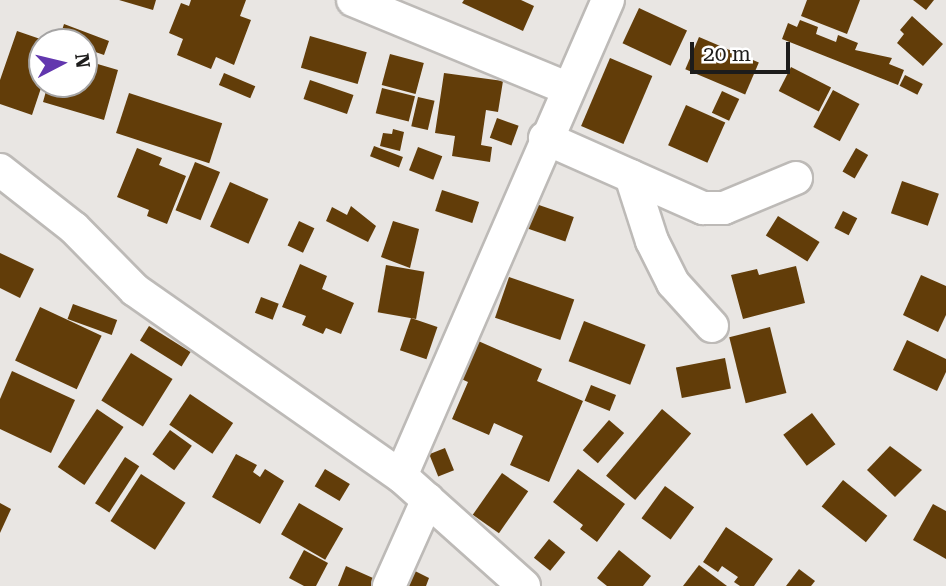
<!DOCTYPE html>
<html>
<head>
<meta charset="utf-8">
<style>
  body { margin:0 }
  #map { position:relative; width:946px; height:586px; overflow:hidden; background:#e9e6e3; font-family:"Roboto Serif",serif }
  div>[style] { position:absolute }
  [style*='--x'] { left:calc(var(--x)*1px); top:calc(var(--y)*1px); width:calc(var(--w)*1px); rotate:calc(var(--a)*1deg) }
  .building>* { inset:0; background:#623d09; transform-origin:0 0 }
  .roads { filter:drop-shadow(2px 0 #bdbab7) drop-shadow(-2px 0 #bdbab7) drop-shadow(0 2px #bdbab7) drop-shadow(0 -2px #bdbab7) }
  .minor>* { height:32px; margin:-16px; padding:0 16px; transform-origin:16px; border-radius:16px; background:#fff }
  span { translate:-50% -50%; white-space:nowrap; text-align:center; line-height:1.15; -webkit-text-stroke:7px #fff; paint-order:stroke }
  .north { position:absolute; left:28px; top:28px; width:70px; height:70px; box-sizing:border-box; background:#fff; border:2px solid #a5a4a4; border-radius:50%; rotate:83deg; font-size:19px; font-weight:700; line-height:28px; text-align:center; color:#1d1c1b }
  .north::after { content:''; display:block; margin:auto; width:24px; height:32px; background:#6237ae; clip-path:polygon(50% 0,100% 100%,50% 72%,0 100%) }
  .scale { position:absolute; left:690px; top:42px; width:100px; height:32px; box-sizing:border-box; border:4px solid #1d1c1b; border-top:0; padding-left:9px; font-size:21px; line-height:24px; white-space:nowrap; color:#1d1c1b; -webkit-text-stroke:5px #fff; paint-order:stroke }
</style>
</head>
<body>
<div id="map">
  <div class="building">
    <i style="clip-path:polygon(119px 0,156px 0,153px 10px)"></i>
    <i style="clip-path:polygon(191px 0,246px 0,240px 16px,251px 20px,234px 65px,216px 57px,211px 69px,177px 55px,183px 39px,169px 33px,181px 3px,189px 6px)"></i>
    <i style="clip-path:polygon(464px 0,521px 0,534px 6px,523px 31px,462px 3px)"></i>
    <i style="clip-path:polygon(807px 0,860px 0,847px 34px,801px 16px)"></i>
    <i style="clip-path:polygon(913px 0,934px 0,926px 10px)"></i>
    <i style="left:639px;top:8px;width:53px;height:39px;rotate:25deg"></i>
    <i style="clip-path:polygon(912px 16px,943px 44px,923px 66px,897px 43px,904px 34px,900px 30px)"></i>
    <i style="clip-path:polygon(800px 20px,818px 27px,816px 34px,836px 42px,838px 35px,858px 43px,855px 50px,892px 58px,889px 64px,904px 70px,898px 85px,782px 39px,788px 23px,797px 27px)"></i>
    <i style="clip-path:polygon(64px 24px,109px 41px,104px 55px,84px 48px,84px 42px,59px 40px)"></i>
    <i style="clip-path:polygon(17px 31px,49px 42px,42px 42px,42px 85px,32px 115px,0 104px,0 80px)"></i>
    <i style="left:310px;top:36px;width:59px;height:33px;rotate:16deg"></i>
    <i style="left:699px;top:37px;width:65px;height:35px;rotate:23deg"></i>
    <i style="left:390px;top:54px;width:35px;height:32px;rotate:15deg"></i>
    <i style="left:610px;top:58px;width:46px;height:74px;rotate:23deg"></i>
    <i style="clip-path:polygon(84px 60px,118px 70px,104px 120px,43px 102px,48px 84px,84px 84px)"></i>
    <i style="left:791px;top:67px;width:45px;height:27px;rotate:27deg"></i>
    <i style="left:224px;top:73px;width:34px;height:13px;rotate:23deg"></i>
    <i style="clip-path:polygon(444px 73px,503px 81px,498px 112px,486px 110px,481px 145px,492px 147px,490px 162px,452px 156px,455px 136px,435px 133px)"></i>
    <i style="left:905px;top:75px;width:20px;height:12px;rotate:27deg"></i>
    <i style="left:310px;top:80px;width:46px;height:20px;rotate:19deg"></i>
    <i style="left:382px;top:88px;width:34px;height:26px;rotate:14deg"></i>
    <i style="left:833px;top:90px;width:30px;height:42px;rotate:28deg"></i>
    <i style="left:722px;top:91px;width:19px;height:24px;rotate:25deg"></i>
    <i style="left:129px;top:93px;width:98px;height:42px;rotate:18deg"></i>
    <i style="left:418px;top:97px;width:17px;height:30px;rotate:13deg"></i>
    <i style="left:686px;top:105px;width:43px;height:44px;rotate:24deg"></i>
    <i style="left:497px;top:118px;width:23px;height:21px;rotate:20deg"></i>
    <i style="clip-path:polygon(393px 129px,404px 132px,400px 151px,380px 146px,383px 133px,392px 134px)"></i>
    <i style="left:374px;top:146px;width:31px;height:11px;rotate:21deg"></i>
    <i style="left:418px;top:147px;width:26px;height:25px;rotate:21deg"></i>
    <i style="clip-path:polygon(137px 148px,162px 158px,159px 165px,186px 176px,167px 224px,147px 216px,149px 210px,117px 197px)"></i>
    <i style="left:856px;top:148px;width:14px;height:27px;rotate:30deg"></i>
    <i style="left:195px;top:162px;width:27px;height:52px;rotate:22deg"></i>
    <i style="left:902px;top:181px;width:39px;height:34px;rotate:19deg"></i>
    <i style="left:230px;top:182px;width:42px;height:49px;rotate:24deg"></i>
    <i style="left:442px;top:190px;width:39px;height:22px;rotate:18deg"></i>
    <i style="left:536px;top:204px;width:40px;height:26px;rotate:19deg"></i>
    <i style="clip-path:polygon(351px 206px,376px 226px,368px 242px,326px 221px,332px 207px,347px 215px)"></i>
    <i style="left:843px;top:211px;width:16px;height:19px;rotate:27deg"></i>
    <i style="left:778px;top:216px;width:49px;height:23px;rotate:32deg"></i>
    <i style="left:299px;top:221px;width:17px;height:27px;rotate:25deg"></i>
    <i style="clip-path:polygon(393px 221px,419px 229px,410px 268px,381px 257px)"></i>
    <i style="clip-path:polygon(0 253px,34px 269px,20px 298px,0 288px)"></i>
    <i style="clip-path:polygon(300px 264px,327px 276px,322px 289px,354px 303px,341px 334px,326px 328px,323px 334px,302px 325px,306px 316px,282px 307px)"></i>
    <i style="left:386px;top:265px;width:39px;height:48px;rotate:10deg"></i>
    <i style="clip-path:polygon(796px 266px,805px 303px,743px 319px,731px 275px,757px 269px,759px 275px)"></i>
    <i style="clip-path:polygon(921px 275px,946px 286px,946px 315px,938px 332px,903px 315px)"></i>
    <i style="left:509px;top:277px;width:69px;height:43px;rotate:19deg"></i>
    <i style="left:261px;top:297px;width:19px;height:17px;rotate:21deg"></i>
    <i style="left:73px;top:304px;width:47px;height:16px;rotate:20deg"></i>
    <i style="left:40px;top:307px;width:68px;height:59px;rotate:25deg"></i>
    <i style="left:411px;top:318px;width:28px;height:34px;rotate:19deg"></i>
    <i style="left:584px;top:321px;width:66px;height:43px;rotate:21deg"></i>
    <i style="left:149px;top:326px;width:49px;height:17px;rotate:32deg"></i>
    <i style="left:770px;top:327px;width:68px;height:42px;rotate:76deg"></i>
    <i style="clip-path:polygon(476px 340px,542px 369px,537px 381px,583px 401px,549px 482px,510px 465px,523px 436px,494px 423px,489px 435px,452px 419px,468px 382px,459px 378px)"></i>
    <i style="clip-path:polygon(907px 340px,946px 359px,946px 372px,937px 391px,893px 370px)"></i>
    <i style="left:131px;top:353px;width:49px;height:56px;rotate:32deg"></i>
    <i style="left:725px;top:358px;width:31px;height:50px;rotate:79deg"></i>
    <i style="clip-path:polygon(12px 371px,75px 400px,51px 453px,0 429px,0 399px)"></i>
    <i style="left:591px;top:385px;width:27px;height:17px;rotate:22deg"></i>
    <i style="left:190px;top:394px;width:52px;height:37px;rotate:34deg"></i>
    <i style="left:97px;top:409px;width:32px;height:70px;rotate:34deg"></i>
    <i style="left:662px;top:409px;width:38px;height:87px;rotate:40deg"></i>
    <i style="left:812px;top:413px;width:39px;height:36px;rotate:53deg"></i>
    <i style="left:609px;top:420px;width:20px;height:40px;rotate:41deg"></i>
    <i style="left:170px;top:430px;width:27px;height:30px;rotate:36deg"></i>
    <i style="clip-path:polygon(890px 446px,922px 470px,895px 497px,867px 470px)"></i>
    <i style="left:445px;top:448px;width:24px;height:17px;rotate:68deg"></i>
    <i style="clip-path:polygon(236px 454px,257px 465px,253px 472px,260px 477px,265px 469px,284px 481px,260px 524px,212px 497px)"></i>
    <i style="left:125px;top:457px;width:17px;height:55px;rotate:33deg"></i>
    <i style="left:325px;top:469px;width:29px;height:20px;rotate:31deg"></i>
    <i style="clip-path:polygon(578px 469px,625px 504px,597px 542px,580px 529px,583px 525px,553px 502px)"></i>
    <i style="left:502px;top:473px;width:32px;height:51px;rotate:35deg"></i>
    <i style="left:141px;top:474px;width:53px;height:56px;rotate:33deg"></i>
    <i style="left:843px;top:480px;width:57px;height:34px;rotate:39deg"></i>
    <i style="left:665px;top:486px;width:36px;height:40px;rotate:36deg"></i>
    <i style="clip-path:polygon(0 503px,11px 509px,0 533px)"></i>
    <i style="left:299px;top:503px;width:51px;height:36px;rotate:30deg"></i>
    <i style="clip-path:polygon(933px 504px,946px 511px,946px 559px,913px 540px)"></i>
    <i style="clip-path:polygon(726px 527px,773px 559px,754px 586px,740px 586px,734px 582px,738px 577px,722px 566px,718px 572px,703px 562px)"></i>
    <i style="left:549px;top:539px;width:21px;height:24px;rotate:39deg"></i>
    <i style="clip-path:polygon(304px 550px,328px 563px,316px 586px,304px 586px,289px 578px)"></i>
    <i style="clip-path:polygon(619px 550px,651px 576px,643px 586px,607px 586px,597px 578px)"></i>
    <i style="clip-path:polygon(699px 565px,727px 586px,683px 586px)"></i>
    <i style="clip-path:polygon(346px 566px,382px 582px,380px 586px,338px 586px)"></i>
    <i style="clip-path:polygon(407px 567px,429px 578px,426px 586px,398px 586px)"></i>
    <i style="clip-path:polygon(799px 569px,815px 581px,811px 586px,786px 586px)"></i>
  </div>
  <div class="roads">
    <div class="minor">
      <i style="--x:353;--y:0;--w:231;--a:22.4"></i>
      <i style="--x:545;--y:138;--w:173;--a:23.9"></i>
      <i style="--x:703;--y:208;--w:21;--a:0"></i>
      <i style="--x:724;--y:208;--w:78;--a:-22.6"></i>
      <i style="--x:0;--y:170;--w:94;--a:38.1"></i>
      <i style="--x:74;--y:228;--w:87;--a:45.5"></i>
      <i style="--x:135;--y:290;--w:325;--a:35"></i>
      <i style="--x:401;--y:476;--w:165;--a:41.8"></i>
      <i style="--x:631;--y:176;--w:68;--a:72.1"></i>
      <i style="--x:652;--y:241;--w:47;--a:63.4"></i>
      <i style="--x:673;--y:283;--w:58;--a:47.8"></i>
      <i style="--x:401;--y:476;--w:519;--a:-66.5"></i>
      <i style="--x:389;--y:586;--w:95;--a:-65.9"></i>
    </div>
  </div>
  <div class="north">N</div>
  <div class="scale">20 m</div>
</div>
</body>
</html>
